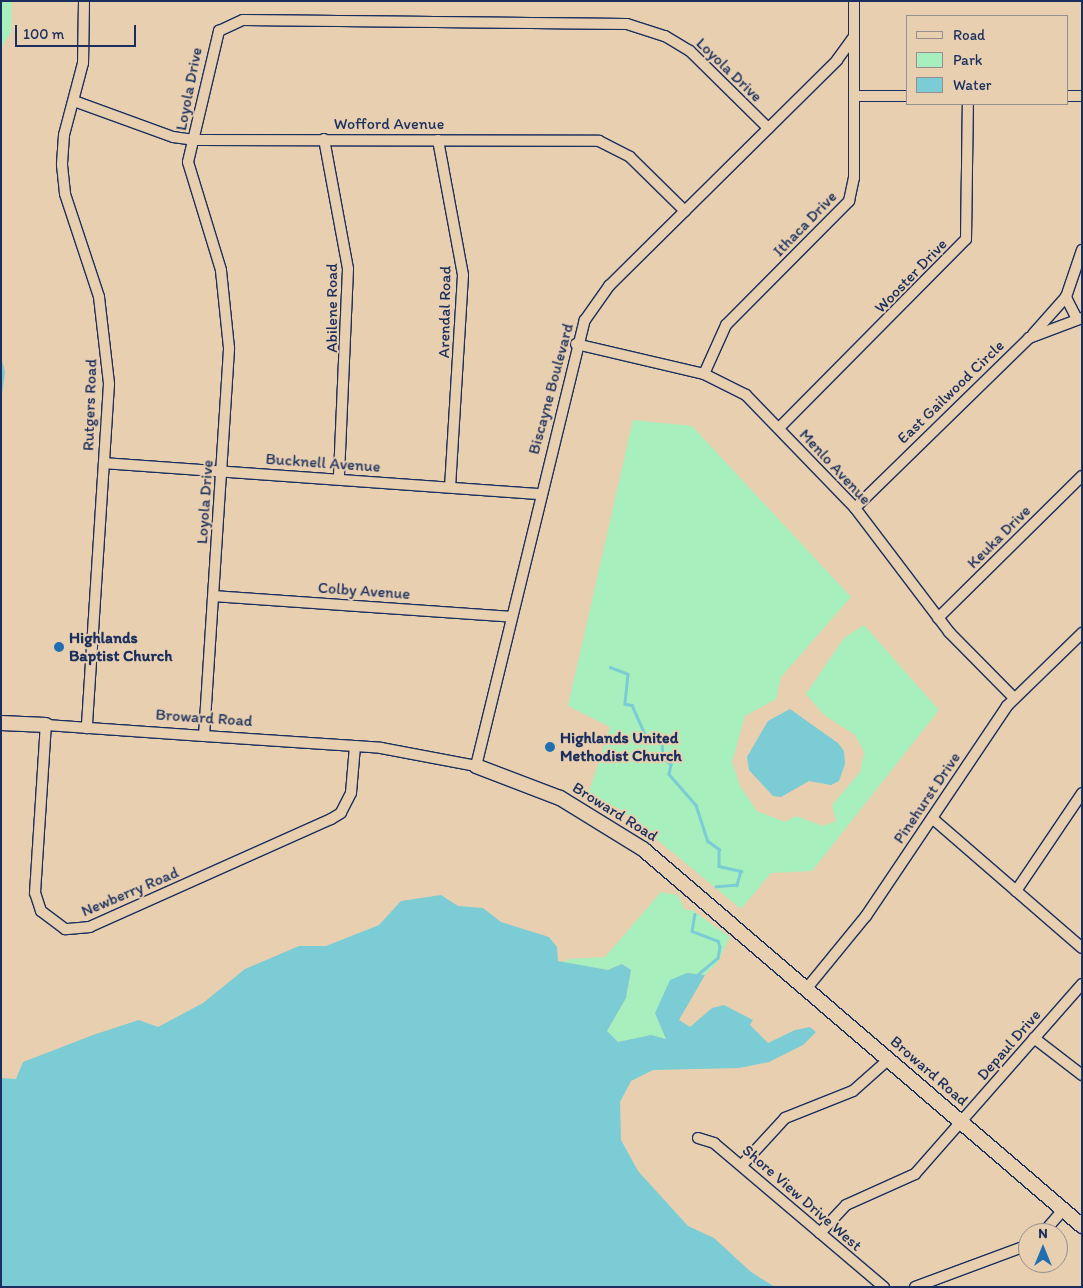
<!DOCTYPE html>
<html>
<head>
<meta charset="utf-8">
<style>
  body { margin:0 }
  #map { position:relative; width:1083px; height:1288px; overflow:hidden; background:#e8cfb0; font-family:Itim,sans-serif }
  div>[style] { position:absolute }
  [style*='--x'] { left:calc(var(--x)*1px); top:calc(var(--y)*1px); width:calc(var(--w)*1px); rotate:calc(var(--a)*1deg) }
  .green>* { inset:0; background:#a7efbc }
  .water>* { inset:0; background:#7bccd4 }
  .stream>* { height:2.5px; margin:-1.25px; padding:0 1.25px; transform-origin:1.25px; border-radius:1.25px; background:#7bccd4 }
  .roads { filter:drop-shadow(1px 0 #1b2f5e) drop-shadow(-1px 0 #1b2f5e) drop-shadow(0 1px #1b2f5e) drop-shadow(0 -1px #1b2f5e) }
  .minor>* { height:10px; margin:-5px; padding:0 5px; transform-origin:5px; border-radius:5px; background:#e8cfb0 }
  .major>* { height:14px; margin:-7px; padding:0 7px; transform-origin:7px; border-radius:7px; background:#e8cfb0 }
  .dots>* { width:14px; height:14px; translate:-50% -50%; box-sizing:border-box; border:2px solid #e8cfb0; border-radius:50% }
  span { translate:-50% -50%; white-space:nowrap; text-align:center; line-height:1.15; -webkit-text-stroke:4px #e8cfb0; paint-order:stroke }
  .street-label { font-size:16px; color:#1b2f5e }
  .poi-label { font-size:16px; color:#1b2f5e; font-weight:700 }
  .left { translate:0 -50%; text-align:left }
  .frame { position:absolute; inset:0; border:2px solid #1b2f5e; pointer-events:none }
  .legend { position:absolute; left:906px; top:15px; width:162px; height:90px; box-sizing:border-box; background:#e8cfb0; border:1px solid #968f8f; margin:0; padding:6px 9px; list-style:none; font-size:15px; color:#1b2f5e }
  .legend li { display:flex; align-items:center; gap:10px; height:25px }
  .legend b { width:25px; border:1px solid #968f8f }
  .north { position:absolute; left:1018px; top:1223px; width:50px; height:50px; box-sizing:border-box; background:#e8cfb0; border:1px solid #968f8f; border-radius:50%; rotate:0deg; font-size:14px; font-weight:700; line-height:20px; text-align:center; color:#1b2f5e }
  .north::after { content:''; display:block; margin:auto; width:18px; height:22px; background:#1f6fb2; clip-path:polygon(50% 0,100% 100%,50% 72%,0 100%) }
  .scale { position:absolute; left:15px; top:25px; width:121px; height:22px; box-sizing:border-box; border:2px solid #1b2f5e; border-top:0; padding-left:6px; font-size:15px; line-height:18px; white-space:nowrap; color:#1b2f5e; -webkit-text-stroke:4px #e8cfb0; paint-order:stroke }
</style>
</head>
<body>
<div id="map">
  <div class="green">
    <i style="clip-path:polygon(1px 1px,12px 1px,11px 32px,1px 48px)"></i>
    <i style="clip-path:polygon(633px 420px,692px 426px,851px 597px,781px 677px,776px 699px,745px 716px,732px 762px,740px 786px,757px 811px,785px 822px,796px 816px,823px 826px,836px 821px,832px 805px,860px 772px,864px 752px,855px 735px,824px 715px,806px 694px,844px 638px,864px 625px,939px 710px,812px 871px,771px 873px,741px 909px,620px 809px,588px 795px,610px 727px,568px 706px)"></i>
    <i style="clip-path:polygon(661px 892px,678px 895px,685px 910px,692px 910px,730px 937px,718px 962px,705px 975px,687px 973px,655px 1013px,666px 1039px,651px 1035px,618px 1042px,607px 1031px,626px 998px,631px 970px,622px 964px,608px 970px,564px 963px,568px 959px,605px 957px)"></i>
  </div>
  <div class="water">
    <i style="clip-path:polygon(1px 357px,5px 372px,1px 402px)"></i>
    <i style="clip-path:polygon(790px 709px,838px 743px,844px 751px,845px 764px,839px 781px,831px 785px,809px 781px,781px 797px,773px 796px,749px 770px,747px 757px,768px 721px)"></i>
    <i style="clip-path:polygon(441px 895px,458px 906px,483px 908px,501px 922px,549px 937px,557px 947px,558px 961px,608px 970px,622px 964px,631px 970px,626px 998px,607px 1031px,618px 1042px,651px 1035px,666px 1039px,655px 1013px,670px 980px,687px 973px,705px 975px,679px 1020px,690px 1027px,712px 1008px,724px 1005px,753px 1020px,750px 1025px,768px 1043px,795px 1030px,810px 1027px,816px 1032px,803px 1045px,769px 1062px,739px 1068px,653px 1070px,631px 1081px,620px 1102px,621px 1140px,638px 1171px,688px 1226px,714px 1238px,751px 1272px,775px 1287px,1px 1287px,1px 1078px,16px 1079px,23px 1062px,93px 1035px,139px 1020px,158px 1027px,203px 1003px,245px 969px,299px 946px,326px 946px,379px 925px,401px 901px)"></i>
  </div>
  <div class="stream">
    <i style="--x:610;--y:667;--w:19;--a:21"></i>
    <i style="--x:628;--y:674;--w:30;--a:96"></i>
    <i style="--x:625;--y:704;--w:7;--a:8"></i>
    <i style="--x:632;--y:705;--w:37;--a:66"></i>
    <i style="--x:647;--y:739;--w:15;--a:4"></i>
    <i style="--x:662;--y:740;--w:18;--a:87"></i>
    <i style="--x:663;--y:758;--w:10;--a:37"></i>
    <i style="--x:671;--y:764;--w:10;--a:101"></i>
    <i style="--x:669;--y:774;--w:41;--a:48.9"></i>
    <i style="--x:696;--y:805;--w:38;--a:72"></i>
    <i style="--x:708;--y:841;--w:14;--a:36"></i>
    <i style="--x:719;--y:849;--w:17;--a:90"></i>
    <i style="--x:719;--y:866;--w:23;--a:13"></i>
    <i style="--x:741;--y:871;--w:15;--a:106"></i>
    <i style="--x:737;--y:885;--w:21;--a:175"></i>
    <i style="--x:695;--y:914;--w:17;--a:100"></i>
    <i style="--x:692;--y:931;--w:28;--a:21"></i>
    <i style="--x:718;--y:941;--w:6;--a:72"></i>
    <i style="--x:720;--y:947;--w:11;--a:100"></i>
    <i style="--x:718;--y:958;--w:25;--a:140"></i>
  </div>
  <div class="roads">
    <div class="minor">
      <i style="--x:84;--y:1;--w:62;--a:90.9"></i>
      <i style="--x:83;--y:63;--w:74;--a:104.8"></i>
      <i style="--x:64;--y:135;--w:30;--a:94"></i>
      <i style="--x:62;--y:165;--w:29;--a:84"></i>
      <i style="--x:65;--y:194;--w:108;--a:71.7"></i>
      <i style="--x:99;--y:297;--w:88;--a:83.4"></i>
      <i style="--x:109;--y:384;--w:345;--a:93.7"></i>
      <i style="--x:854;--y:96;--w:53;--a:0"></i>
      <i style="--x:1067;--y:96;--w:15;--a:0"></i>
      <i style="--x:74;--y:101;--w:105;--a:20"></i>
      <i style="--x:173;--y:137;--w:21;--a:8"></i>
      <i style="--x:194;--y:140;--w:405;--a:0.1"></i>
      <i style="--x:599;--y:141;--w:35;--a:27"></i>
      <i style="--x:630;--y:157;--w:77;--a:44.5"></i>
      <i style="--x:324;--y:139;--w:132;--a:79.5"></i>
      <i style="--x:348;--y:269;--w:210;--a:92.5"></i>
      <i style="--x:438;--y:140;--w:137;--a:79.5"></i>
      <i style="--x:463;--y:275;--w:212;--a:93.5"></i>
      <i style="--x:1077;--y:319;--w:25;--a:-117"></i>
      <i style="--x:1066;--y:297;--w:50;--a:-71.2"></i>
      <i style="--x:1033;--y:334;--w:50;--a:-48.3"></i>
      <i style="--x:576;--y:344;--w:131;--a:13.2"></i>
      <i style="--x:704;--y:374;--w:47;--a:26.6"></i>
      <i style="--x:746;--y:395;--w:157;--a:46"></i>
      <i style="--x:855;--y:508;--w:156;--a:52.8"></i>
      <i style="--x:949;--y:632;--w:93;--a:45.4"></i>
      <i style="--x:704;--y:374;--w:54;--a:-65.8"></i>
      <i style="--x:726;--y:325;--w:175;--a:-45.2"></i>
      <i style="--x:849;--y:201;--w:24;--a:-78"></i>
      <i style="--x:854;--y:178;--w:141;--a:-90"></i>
      <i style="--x:779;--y:428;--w:266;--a:-45.3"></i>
      <i style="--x:966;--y:239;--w:135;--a:-89.2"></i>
      <i style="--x:104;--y:463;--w:437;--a:4.1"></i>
      <i style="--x:855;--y:508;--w:243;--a:-44.3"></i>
      <i style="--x:1029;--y:338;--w:57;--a:-20.7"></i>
      <i style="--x:214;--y:596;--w:298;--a:4"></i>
      <i style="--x:938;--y:618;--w:202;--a:-44.6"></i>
      <i style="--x:204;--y:736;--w:389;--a:-86.3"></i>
      <i style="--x:229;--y:348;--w:78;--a:-95.9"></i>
      <i style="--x:221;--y:270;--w:113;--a:-107"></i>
      <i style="--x:188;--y:162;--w:135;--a:-76.7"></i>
      <i style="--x:219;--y:31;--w:26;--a:-25"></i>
      <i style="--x:243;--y:20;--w:384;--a:0.6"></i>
      <i style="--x:627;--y:24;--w:40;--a:18"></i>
      <i style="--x:665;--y:36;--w:29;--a:31"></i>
      <i style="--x:690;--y:51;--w:110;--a:44.6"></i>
      <i style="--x:355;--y:746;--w:47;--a:94.9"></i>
      <i style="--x:351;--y:793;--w:22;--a:117"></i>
      <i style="--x:341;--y:813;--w:12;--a:149"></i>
      <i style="--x:331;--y:819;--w:264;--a:155.9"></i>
      <i style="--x:90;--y:927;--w:25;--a:175"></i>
      <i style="--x:65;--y:929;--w:30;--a:-143"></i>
      <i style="--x:41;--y:911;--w:19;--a:-108"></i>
      <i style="--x:35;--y:893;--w:168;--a:-86.3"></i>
      <i style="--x:46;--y:725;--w:158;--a:4"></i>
      <i style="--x:204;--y:736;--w:151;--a:3.8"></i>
      <i style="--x:355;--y:746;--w:26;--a:4"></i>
      <i style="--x:381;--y:748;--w:97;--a:10.7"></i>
      <i style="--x:476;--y:766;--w:459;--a:-76.3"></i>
      <i style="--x:585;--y:320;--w:42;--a:-54.8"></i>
      <i style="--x:609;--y:286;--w:321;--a:-44.7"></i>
      <i style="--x:837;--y:60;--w:29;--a:-54"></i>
      <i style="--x:854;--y:37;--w:36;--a:-90"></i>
      <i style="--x:932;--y:818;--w:198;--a:40.9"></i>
      <i style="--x:1016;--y:891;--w:118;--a:-56"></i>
      <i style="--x:807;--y:988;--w:93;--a:-50.7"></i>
      <i style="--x:866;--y:916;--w:253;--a:-56.1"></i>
      <i style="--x:1007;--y:706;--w:105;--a:-44.2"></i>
      <i style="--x:1034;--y:1038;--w:61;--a:37.6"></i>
      <i style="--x:698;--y:1138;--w:17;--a:17"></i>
      <i style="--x:714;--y:1143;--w:223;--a:40.3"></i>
      <i style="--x:742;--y:1165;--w:64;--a:-47.5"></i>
      <i style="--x:785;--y:1118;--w:73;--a:-21.7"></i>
      <i style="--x:853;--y:1091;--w:48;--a:-41.6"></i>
      <i style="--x:820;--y:1233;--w:38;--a:-47"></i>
      <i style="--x:846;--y:1205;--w:76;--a:-24.2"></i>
      <i style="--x:915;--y:1174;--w:253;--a:-48.7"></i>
      <i style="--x:1043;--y:1233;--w:30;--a:-49"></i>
      <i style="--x:915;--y:1287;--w:121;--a:-20.4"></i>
    </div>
    <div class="major">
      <i style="--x:1;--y:723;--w:45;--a:2.5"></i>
      <i style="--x:476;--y:766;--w:90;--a:20.9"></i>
      <i style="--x:560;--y:798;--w:97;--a:31.6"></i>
      <i style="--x:643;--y:849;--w:579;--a:40.65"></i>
    </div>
  </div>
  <div class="dots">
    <i style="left:59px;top:647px;background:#1f6fb2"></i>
    <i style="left:550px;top:747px;background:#1f6fb2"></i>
  </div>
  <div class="street-label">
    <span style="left:729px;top:70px;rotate:44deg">Loyola Drive</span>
    <span style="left:189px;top:89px;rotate:-79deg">Loyola Drive</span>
    <span style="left:389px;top:124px">Wofford Avenue</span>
    <span style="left:805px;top:224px;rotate:-46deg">Ithaca Drive</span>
    <span style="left:911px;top:276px;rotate:-46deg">Wooster Drive</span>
    <span style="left:332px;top:308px;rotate:-90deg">Abilene Road</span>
    <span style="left:445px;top:312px;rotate:-89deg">Arendal Road</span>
    <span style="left:551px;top:389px;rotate:-75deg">Biscayne Boulevard</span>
    <span style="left:951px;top:392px;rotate:-44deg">East Gailwood Circle</span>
    <span style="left:90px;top:405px;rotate:-88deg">Rutgers Road</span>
    <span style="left:323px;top:463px;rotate:4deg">Bucknell Avenue</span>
    <span style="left:835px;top:467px;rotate:47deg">Menlo Avenue</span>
    <span style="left:205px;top:502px;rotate:-86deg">Loyola Drive</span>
    <span style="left:999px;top:537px;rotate:-45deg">Keuka Drive</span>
    <span style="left:364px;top:591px;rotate:4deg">Colby Avenue</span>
    <span style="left:204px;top:718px;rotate:4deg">Broward Road</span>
    <span style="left:927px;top:798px;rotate:-56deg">Pinehurst Drive</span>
    <span style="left:615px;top:812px;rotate:32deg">Broward Road</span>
    <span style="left:130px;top:892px;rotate:-23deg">Newberry Road</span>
    <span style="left:1009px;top:1045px;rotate:-49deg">Depaul Drive</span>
    <span style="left:929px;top:1071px;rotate:41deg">Broward Road</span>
    <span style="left:802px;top:1198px;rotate:41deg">Shore View Drive West</span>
  </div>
  <div class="poi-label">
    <span class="left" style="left:69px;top:647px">Highlands<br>Baptist Church</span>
    <span class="left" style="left:560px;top:747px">Highlands United<br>Methodist Church</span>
  </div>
  <div class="frame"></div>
  <ul class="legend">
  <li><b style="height:6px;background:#e8cfb0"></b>Road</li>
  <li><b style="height:14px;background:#a7efbc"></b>Park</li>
  <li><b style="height:14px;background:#7bccd4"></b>Water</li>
  </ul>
  <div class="north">N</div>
  <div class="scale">100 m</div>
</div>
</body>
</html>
